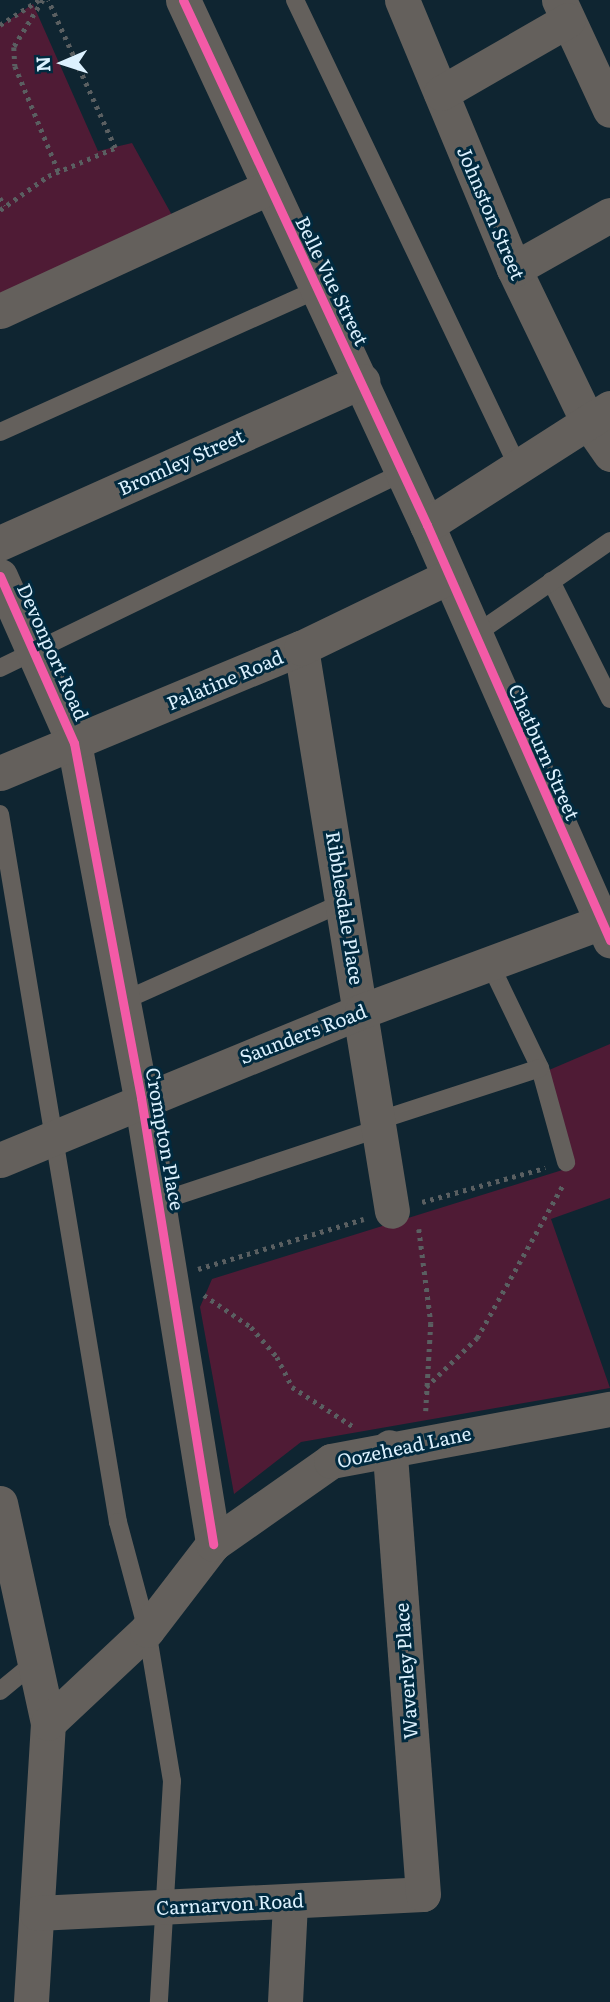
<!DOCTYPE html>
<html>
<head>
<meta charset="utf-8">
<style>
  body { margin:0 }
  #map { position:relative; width:610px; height:2002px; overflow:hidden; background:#0f2531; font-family:Literata,serif }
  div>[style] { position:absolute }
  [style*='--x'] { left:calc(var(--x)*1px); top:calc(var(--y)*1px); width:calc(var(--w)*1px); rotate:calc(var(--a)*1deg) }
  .green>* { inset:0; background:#4f1b35 }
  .path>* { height:4.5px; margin-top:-2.25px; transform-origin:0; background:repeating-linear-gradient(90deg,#5a5f61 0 3.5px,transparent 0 8.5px) }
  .service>* { height:18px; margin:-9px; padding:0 9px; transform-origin:9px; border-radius:9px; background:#64605c }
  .minor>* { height:35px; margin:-17.5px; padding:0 17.5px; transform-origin:17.5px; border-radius:17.5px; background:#64605c }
  .cycleway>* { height:9px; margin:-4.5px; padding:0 4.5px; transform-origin:4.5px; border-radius:4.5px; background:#f35aa7 }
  span { translate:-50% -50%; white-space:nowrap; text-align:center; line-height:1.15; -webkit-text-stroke:6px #012a3f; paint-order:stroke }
  .street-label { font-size:19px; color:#dcf1fe }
  .north { position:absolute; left:28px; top:28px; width:70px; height:70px; -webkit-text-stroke:5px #012a3f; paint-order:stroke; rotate:267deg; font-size:19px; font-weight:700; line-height:28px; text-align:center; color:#dcf1fe }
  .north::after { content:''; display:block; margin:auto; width:24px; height:32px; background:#dcf1fe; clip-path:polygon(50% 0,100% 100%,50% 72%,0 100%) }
</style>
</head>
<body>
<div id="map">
  <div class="green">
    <i style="clip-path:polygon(33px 4px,98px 151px,132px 143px,173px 217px,0 302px,0 26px)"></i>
    <i style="clip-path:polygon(610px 1044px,610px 1198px,551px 1219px,610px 1388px,301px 1442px,234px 1494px,200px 1307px,212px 1279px,572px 1167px,549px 1070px)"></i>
  </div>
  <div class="path">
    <i style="--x:43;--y:0;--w:55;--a:121.7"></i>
    <i style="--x:14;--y:47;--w:19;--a:87"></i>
    <i style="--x:15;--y:66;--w:116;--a:67.6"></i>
    <i style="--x:0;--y:25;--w:46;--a:-32.7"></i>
    <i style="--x:0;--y:198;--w:9;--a:58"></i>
    <i style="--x:0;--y:210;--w:59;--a:-35.3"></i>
    <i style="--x:48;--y:176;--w:73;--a:-22.7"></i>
    <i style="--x:115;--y:148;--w:162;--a:-114.4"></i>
    <i style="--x:422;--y:1202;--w:128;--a:-15.5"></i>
    <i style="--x:419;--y:1229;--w:95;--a:82.7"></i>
    <i style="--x:431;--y:1323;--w:88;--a:93.3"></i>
    <i style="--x:198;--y:1269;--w:173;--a:-16.8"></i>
    <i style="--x:204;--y:1295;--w:57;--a:34.2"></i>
    <i style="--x:251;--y:1327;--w:40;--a:49"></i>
    <i style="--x:277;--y:1357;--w:34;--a:63"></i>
    <i style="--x:292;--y:1387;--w:74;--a:32.8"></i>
    <i style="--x:426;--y:1387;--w:71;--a:-43.9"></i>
    <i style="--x:477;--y:1338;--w:178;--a:-60.7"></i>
  </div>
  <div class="service">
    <i style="--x:295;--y:0;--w:518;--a:64.47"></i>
    <i style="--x:0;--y:432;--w:346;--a:-24.2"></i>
    <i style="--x:551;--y:581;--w:132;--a:63.4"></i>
    <i style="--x:473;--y:636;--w:167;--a:-34.7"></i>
    <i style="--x:0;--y:668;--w:448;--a:-25.9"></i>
    <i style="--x:0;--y:814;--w:718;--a:80.54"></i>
    <i style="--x:118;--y:1522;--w:112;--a:75"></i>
    <i style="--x:147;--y:1630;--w:153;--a:80.6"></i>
    <i style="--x:172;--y:1781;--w:221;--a:93.4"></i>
    <i style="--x:490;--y:964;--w:115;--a:64.3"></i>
    <i style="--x:540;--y:1068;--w:98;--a:74.5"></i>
    <i style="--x:123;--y:1001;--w:242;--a:-24.1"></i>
    <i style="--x:377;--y:1121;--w:171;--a:-18"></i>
    <i style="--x:158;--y:1202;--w:232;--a:-18.4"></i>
    <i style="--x:0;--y:1691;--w:45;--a:-39.6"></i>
  </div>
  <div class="minor">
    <i style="--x:183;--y:0;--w:579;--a:65.07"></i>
    <i style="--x:427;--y:525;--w:454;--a:66.2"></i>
    <i style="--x:402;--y:0;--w:291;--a:67.4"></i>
    <i style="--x:514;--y:269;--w:170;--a:64.2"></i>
    <i style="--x:588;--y:422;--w:39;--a:55"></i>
    <i style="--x:559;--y:0;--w:121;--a:65.1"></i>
    <i style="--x:441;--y:93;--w:146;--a:-29.9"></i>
    <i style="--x:514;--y:269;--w:110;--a:-29.4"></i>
    <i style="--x:0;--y:311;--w:295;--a:-24.7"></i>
    <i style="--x:427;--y:525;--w:217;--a:-32.6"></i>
    <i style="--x:0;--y:543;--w:397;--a:-24.1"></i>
    <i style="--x:0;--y:576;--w:183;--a:66.1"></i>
    <i style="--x:74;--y:743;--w:361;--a:79.3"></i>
    <i style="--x:141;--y:1098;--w:452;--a:80.8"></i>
    <i style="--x:301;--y:648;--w:570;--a:80.82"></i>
    <i style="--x:0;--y:773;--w:326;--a:-22.6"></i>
    <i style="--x:301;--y:648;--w:161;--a:-25.8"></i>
    <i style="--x:0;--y:1160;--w:391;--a:-22.4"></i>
    <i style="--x:362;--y:1011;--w:265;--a:-20.4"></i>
    <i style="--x:0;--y:1503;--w:225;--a:77.7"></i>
    <i style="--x:48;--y:1723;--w:280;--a:93.5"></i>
    <i style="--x:48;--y:1723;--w:136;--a:-43.2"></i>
    <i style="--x:147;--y:1630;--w:108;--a:-52.5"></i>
    <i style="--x:213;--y:1544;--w:144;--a:-35.1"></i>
    <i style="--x:331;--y:1461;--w:284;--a:-10.6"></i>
    <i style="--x:37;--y:1913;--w:386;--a:-2.8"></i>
    <i style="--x:423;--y:1894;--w:448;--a:-94.3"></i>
    <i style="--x:285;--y:2002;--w:100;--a:-87.1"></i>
  </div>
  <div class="cycleway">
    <i style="--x:183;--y:0;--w:579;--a:65.07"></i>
    <i style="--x:427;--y:525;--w:454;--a:66.2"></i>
    <i style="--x:0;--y:576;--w:183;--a:66.1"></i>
    <i style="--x:74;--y:743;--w:361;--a:79.3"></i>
    <i style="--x:141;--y:1098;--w:452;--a:80.8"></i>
  </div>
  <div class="street-label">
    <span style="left:491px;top:213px;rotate:67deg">Johnston Street</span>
    <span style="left:332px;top:281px;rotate:64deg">Belle Vue Street</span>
    <span style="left:181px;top:462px;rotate:-24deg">Bromley Street</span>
    <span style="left:53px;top:652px;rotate:66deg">Devonport Road</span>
    <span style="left:225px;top:680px;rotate:-23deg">Palatine Road</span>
    <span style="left:544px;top:752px;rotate:66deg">Chatburn Street</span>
    <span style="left:345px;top:908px;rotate:81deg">Ribblesdale Place</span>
    <span style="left:303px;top:1034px;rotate:-21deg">Saunders Road</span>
    <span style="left:165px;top:1139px;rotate:80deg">Crompton Place</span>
    <span style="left:404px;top:1447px;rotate:-12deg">Oozehead Lane</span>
    <span style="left:406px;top:1671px;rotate:-94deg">Waverley Place</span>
    <span style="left:230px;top:1904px;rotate:-3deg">Carnarvon Road</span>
  </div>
  <div class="north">N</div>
</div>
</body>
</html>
